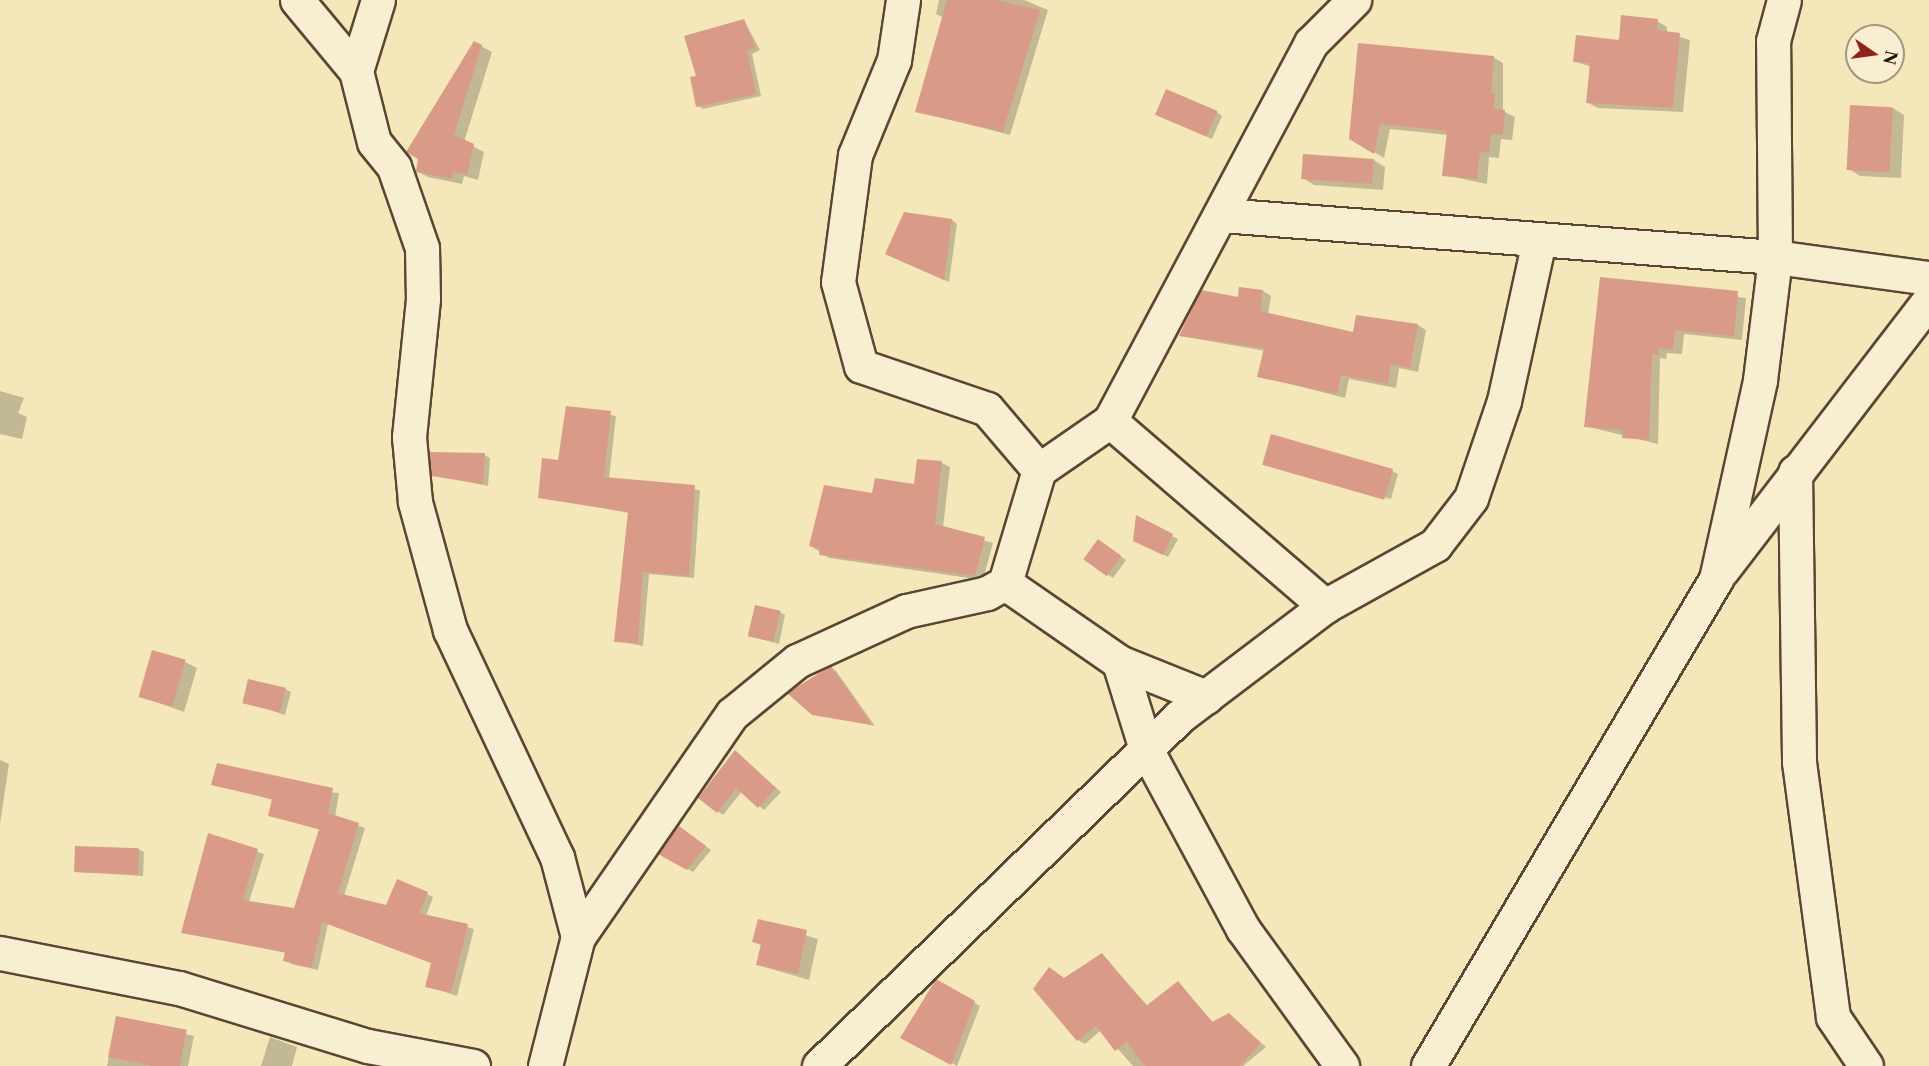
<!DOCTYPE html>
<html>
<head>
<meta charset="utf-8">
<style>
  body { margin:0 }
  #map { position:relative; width:1929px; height:1066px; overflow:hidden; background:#f4e7b9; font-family:"Libre Caslon Text",serif }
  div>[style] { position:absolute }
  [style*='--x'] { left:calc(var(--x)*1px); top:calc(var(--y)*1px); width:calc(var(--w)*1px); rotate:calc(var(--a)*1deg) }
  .shadow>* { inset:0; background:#0003 }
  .building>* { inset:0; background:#d99b88; transform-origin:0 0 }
  .roads { filter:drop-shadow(2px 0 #5b4634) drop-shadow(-2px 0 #5b4634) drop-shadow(0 2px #5b4634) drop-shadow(0 -2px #5b4634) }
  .minor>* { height:33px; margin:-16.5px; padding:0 16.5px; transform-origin:16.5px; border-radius:16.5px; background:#f8efd2 }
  span { translate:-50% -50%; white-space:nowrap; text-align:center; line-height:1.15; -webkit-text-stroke:6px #f8efd2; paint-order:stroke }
  .north { position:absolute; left:1845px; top:24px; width:60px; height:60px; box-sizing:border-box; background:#f8efd2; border:2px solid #a59681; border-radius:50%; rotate:103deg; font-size:16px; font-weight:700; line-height:24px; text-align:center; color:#281107 }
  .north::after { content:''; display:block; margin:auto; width:21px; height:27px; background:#8f2418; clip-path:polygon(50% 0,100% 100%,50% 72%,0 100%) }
</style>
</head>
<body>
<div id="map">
  <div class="shadow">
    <i style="clip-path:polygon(939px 0,1024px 0,1048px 10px,1010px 135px,917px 111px,944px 18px,936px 14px)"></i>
    <i style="clip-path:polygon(744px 20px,760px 50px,752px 54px,761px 96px,703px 109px,698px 106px,698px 77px)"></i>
    <i style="clip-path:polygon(1657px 21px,1667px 27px,1667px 33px,1690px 40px,1683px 112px,1598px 108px,1588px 103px,1591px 67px,1574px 61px)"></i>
    <i style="clip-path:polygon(481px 46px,492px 52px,464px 142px,484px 152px,478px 180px,464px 176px,462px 184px,428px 177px,417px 171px)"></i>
    <i style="clip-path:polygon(1493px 57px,1503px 63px,1503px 111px,1515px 117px,1512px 140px,1501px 139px,1499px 158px,1489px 157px,1487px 184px,1444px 175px,1448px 135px,1390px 129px,1384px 158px,1351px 138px)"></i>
    <i style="clip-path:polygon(1893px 108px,1904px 115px,1901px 178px,1860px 176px,1849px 169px)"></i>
    <i style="clip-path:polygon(1217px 112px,1222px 116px,1212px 139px,1163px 117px)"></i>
    <i style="clip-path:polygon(1374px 160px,1385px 167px,1383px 190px,1314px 185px,1303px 178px)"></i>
    <i style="clip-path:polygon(952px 220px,957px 224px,949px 282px,892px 257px)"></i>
    <i style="clip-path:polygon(1601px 278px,1746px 298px,1742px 340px,1684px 334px,1682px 354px,1667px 353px,1666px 359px,1660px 358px,1658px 444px,1585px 426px)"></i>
    <i style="clip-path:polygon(1263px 291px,1271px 296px,1268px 314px,1354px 334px,1418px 325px,1426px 330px,1418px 372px,1399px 368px,1396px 388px,1349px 379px,1345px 398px,1259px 376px,1265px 351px,1181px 336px,1239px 299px)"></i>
    <i style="clip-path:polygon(0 391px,24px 398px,18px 413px,27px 417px,22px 439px,0 434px)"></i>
    <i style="clip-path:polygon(567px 407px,616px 416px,609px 479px,700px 490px,694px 578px,649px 574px,643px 646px,616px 641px,629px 513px,540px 497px,560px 462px)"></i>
    <i style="clip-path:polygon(484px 455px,490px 458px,488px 486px,433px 475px)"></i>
    <i style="clip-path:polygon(942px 463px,950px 467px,943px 528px,993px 543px,983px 580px,829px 558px,811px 546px,874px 494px,915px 486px)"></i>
    <i style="clip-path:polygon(1265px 464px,1392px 471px,1398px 474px,1391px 499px)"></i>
    <i style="clip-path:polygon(1137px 518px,1178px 539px,1168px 557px,1135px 540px)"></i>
    <i style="clip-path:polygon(1103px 544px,1126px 560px,1113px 578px,1108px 575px)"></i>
    <i style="clip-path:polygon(780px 612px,785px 615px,779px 644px,749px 635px)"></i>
    <i style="clip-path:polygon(185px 662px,197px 668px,184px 712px,140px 696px)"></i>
    <i style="clip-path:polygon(831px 668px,836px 671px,875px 726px,813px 713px)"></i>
    <i style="clip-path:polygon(285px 689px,291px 692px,285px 715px,244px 702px)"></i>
    <i style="clip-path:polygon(735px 752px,781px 792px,764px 810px,742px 791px,723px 815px,700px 798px)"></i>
    <i style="clip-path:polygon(0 760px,9px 764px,0 824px)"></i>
    <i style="clip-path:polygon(213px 784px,339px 793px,335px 817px,365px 828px,344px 896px,387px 906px,427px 894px,433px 897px,426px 916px,474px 929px,457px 996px,427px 986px,433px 963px,328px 924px,318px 970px,291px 964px,286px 953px,183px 932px,209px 835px,264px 854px,249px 902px,295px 909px,320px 830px,270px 815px,273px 800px)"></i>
    <i style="clip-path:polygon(685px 831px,711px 850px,693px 872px,661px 853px)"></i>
    <i style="clip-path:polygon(138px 849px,144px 852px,143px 876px,76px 872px)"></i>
    <i style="clip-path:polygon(759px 921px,818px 939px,809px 980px,758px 965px,762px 946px,754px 942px)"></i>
    <i style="clip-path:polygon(1102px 955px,1148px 1006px,1178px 983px,1214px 1023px,1229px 1015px,1266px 1047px,1243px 1066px,1133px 1066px,1101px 1030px,1085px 1044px,1078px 1040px,1065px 980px)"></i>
    <i style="clip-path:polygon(936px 981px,980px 1006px,957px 1066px,902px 1037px)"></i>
    <i style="clip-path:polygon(117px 1018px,194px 1036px,188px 1066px,107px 1066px)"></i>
    <i style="clip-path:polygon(270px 1037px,297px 1047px,292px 1066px,261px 1066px)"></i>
  </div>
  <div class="building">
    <i style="clip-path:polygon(947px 0,996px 0,1040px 10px,1003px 132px,915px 112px)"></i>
    <i style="clip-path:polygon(1621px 15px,1658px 19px,1657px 30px,1680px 33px,1673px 108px,1586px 103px,1590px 63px,1573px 62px,1576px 35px,1619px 40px)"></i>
    <i style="clip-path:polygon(744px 19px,755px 47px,747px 51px,756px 94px,696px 107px,690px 77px,696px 76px,684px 36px)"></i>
    <i style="clip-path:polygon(474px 41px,482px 45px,454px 135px,474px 144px,467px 175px,453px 172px,452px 179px,416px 172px,418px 159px,406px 152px)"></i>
    <i style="clip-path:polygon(1358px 43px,1494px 56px,1491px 93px,1495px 93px,1494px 109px,1505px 110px,1503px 135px,1491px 134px,1489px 153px,1480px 152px,1477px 179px,1442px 176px,1447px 131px,1380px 124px,1374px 154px,1349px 139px)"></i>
    <i style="left:1166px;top:89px;width:56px;height:28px;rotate:23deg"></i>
    <i style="left:1850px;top:105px;width:43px;height:65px;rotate:3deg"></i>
    <i style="left:1303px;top:154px;width:71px;height:25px;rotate:4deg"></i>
    <i style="clip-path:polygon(904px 212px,952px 219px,944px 280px,885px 254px)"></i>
    <i style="clip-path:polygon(1600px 277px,1738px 291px,1734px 336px,1675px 330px,1673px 350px,1659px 348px,1658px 355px,1652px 354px,1649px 440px,1622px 438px,1623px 430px,1584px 427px)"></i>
    <i style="clip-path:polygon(1239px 287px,1263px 290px,1260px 311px,1353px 332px,1356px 315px,1418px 324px,1410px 368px,1391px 364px,1388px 384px,1341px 375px,1337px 394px,1257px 377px,1264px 348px,1179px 336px,1201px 290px,1238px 297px)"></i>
    <i style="clip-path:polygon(566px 406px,611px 411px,604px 477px,695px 485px,689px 576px,643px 572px,638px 643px,614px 642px,628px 512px,538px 498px,542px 458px,558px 460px)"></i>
    <i style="left:1271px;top:434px;width:127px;height:32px;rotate:16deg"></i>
    <i style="clip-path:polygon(429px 452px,485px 453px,483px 484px,431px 476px)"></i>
    <i style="clip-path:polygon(917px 459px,942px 461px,935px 524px,985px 537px,975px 576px,819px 555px,820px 549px,809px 546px,824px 485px,872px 493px,875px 478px,914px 484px)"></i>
    <i style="clip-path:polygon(1136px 515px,1173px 534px,1163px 555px,1133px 541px)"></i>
    <i style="left:1098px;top:539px;width:29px;height:25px;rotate:36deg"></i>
    <i style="left:755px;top:605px;width:26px;height:32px;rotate:13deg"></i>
    <i style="left:152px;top:650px;width:35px;height:49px;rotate:16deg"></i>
    <i style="clip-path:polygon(831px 666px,872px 725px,812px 715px,787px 693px)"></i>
    <i style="left:248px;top:679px;width:39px;height:25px;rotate:13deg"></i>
    <i style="clip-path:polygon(735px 750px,776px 788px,758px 808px,736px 788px,717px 813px,698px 798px)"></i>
    <i style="clip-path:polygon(217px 763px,333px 788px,328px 813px,359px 823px,338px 893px,386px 905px,397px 879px,428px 892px,419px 913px,468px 924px,451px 993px,425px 987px,431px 963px,322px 922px,312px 968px,283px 961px,285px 952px,181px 933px,208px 833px,258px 849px,243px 900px,294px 908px,319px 829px,268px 816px,272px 799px,211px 785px)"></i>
    <i style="clip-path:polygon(679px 826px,706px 846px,687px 870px,658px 854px)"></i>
    <i style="left:75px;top:846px;width:64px;height:26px;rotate:2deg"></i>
    <i style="clip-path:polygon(758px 919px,807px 930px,798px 974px,756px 965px,761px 944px,752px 942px)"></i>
    <i style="clip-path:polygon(1102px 953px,1146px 1006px,1178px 981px,1212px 1022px,1229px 1013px,1261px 1043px,1240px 1066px,1145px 1066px,1127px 1042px,1115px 1051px,1096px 1026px,1077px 1041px,1033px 989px,1049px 967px,1064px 978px)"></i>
    <i style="clip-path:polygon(936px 979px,975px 1001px,951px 1065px,900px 1038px)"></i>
    <i style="left:116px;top:1016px;width:72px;height:42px;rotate:11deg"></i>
  </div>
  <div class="roads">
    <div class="minor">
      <i style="--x:297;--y:0;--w:92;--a:50.3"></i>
      <i style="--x:356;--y:71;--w:73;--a:75.8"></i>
      <i style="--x:374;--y:142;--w:32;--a:51"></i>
      <i style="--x:394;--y:167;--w:86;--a:70.9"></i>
      <i style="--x:422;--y:248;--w:51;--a:88.9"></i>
      <i style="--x:423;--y:299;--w:139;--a:95.8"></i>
      <i style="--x:409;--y:437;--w:65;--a:84.7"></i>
      <i style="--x:415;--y:502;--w:133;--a:74.7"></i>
      <i style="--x:450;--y:630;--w:251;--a:64.8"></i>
      <i style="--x:557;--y:857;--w:83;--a:75.3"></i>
      <i style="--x:903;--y:0;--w:61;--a:98.5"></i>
      <i style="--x:894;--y:60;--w:103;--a:112.3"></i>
      <i style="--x:855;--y:155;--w:128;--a:97.6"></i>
      <i style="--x:838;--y:282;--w:87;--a:74.7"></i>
      <i style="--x:861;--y:366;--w:133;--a:18.8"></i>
      <i style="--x:987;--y:409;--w:80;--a:49.6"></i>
      <i style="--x:356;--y:71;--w:74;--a:-72.8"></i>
      <i style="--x:1221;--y:215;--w:556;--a:4.34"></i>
      <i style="--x:1775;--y:257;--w:155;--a:7.8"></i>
      <i style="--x:1110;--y:421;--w:284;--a:40.7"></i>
      <i style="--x:1795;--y:472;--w:290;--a:89.2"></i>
      <i style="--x:1799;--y:762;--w:257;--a:82.4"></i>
      <i style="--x:1833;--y:1017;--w:59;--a:56"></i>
      <i style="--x:1722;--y:570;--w:340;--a:-52.5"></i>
      <i style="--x:1005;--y:583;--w:139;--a:34.7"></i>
      <i style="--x:1119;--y:662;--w:94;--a:21.9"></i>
      <i style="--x:1119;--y:662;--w:91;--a:72.8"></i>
      <i style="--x:1146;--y:749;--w:204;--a:61.7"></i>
      <i style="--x:1243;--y:929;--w:169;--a:54.1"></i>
      <i style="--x:0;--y:953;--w:182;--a:11.1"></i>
      <i style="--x:179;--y:988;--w:198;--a:17.1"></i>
      <i style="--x:368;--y:1046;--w:107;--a:10.8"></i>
      <i style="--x:545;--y:1066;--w:133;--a:-75.7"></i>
      <i style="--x:578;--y:937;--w:271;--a:-55.4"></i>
      <i style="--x:732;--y:714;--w:84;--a:-39.2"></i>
      <i style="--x:797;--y:661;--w:120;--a:-24.6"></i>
      <i style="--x:906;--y:611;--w:83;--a:-12.5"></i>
      <i style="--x:987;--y:593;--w:21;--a:-29"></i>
      <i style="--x:1005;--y:583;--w:118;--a:-73.3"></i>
      <i style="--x:1039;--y:470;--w:86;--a:-34.6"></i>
      <i style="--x:1110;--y:421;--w:428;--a:-62"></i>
      <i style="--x:1311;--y:43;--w:61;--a:-45"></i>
      <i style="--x:819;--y:1066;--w:501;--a:-44.11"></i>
      <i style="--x:1179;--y:717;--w:183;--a:-37.2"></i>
      <i style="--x:1325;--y:606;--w:126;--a:-29"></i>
      <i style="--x:1435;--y:545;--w:59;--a:-52.5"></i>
      <i style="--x:1471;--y:498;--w:102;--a:-71.2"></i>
      <i style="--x:1504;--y:401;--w:165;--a:-77.7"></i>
      <i style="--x:1428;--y:1066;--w:566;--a:-59.4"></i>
      <i style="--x:1716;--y:579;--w:204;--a:-77.5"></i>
      <i style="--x:1760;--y:380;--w:124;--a:-83"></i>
      <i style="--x:1775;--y:257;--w:216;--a:-90.5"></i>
      <i style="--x:1773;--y:41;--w:42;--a:-75"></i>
    </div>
  </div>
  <div class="north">N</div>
</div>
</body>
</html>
